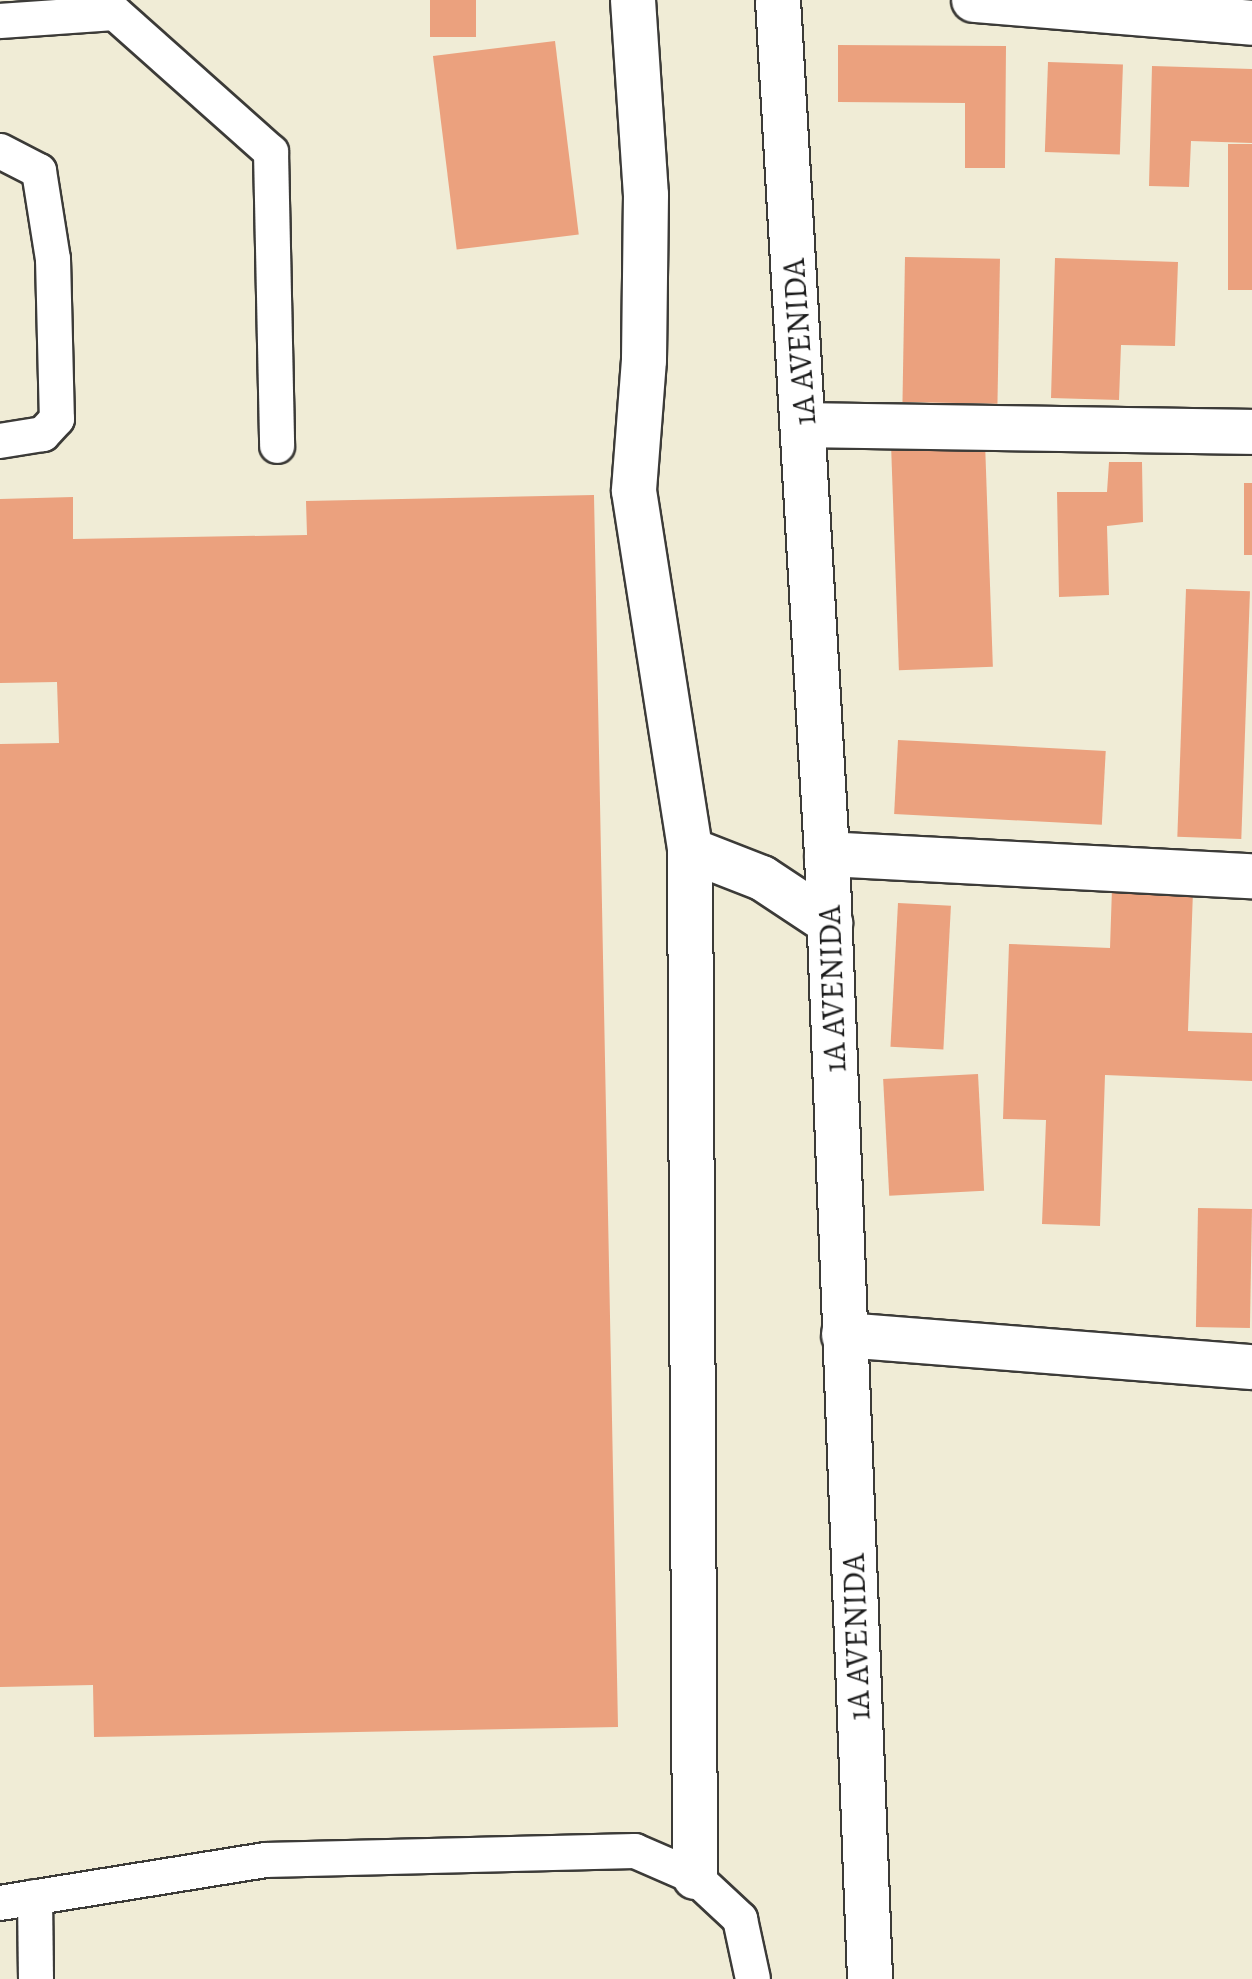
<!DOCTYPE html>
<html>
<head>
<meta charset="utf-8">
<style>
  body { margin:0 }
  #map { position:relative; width:1252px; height:1979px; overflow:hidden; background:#f0ecd6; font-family:Alegreya,serif }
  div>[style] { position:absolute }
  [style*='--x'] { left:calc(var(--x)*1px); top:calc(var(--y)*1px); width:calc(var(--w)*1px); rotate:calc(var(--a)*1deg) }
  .building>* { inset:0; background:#eba17e; transform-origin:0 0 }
  .roads { filter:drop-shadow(2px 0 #3c3b38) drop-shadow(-2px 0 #3c3b38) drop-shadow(0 2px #3c3b38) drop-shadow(0 -2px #3c3b38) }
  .service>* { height:34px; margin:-17px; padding:0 17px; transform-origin:17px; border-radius:17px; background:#fff }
  .minor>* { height:44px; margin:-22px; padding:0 22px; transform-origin:22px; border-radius:22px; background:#fff }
  .tertiary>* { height:44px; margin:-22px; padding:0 22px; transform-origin:22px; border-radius:22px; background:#fff }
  span { translate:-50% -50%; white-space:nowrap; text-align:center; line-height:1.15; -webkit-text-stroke:7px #fff; paint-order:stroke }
  .street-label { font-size:32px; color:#1c1c1c }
</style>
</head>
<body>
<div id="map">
  <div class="building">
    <i style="left:430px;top:0;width:46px;height:37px"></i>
    <i style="left:555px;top:41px;width:195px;height:123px;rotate:83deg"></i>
    <i style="clip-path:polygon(838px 45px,1006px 46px,1005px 168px,965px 168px,965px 103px,838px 102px)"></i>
    <i style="left:1048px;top:62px;width:75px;height:90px;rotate:2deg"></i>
    <i style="clip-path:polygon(1152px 66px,1252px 69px,1252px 143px,1191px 141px,1189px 187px,1149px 186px)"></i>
    <i style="left:1252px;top:144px;width:146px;height:24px;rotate:90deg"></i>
    <i style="left:905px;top:257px;width:95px;height:145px;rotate:1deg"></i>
    <i style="clip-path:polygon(1055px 258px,1178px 262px,1175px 346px,1121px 345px,1119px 400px,1051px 398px)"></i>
    <i style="left:985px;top:442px;width:225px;height:94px;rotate:88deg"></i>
    <i style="clip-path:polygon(1109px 462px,1142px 462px,1143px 522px,1107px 526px,1109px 595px,1059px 597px,1057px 492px,1107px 492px)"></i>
    <i style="left:1244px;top:483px;width:8px;height:72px"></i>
    <i style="clip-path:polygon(594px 495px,618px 1727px,94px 1737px,93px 1685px,0 1687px,0 744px,59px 743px,57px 682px,0 683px,0 499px,73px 497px,73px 539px,307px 535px,306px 501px)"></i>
    <i style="left:1186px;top:589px;width:64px;height:248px;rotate:2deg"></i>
    <i style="left:898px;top:740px;width:208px;height:74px;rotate:3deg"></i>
    <i style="clip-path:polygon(1112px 888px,1193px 891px,1188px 1031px,1252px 1033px,1252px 1081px,1105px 1075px,1100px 1226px,1042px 1224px,1046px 1120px,1003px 1119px,1009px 944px,1110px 948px)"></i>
    <i style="left:898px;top:903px;width:53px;height:144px;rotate:3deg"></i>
    <i style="left:978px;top:1074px;width:117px;height:95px;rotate:87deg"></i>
    <i style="left:1198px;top:1208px;width:54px;height:119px;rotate:1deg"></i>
  </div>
  <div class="roads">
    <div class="service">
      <i style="--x:0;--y:21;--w:115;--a:-4"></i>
      <i style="--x:115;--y:13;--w:209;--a:41.7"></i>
      <i style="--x:271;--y:152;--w:294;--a:88.8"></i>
      <i style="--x:0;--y:151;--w:44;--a:27.1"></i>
      <i style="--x:39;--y:171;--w:89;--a:81"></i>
      <i style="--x:53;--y:259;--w:160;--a:88.6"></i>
      <i style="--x:57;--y:419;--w:21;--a:133"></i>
      <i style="--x:43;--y:434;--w:44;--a:170.8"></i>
      <i style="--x:35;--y:1897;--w:82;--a:89.3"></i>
      <i style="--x:0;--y:1903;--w:268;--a:-9.2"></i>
      <i style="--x:265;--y:1860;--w:370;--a:-1.4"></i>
      <i style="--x:635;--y:1851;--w:65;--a:23.4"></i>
      <i style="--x:695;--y:1877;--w:62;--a:43"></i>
      <i style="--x:740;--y:1919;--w:61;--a:77.8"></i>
    </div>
    <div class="minor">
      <i style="--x:633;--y:0;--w:195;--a:86.2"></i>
      <i style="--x:646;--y:195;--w:165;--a:90.7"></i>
      <i style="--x:644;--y:360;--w:131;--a:94.4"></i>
      <i style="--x:634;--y:491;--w:363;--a:81.1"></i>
      <i style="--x:690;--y:850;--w:77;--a:21.3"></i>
      <i style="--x:762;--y:878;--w:82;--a:33.5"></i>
      <i style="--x:974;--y:0;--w:279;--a:4.7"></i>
      <i style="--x:805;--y:425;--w:447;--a:0.9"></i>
      <i style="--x:690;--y:850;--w:1027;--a:89.72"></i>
      <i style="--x:827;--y:854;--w:426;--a:3"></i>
      <i style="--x:844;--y:1335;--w:409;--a:4.5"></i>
    </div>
    <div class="tertiary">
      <i style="--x:778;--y:0;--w:855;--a:86.72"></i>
      <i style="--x:827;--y:854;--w:1126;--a:87.81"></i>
    </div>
  </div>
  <div class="street-label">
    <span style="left:799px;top:342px;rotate:-94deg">1A AVENIDA</span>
    <span style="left:832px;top:989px;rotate:-92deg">1A AVENIDA</span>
    <span style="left:856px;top:1637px;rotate:-92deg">1A AVENIDA</span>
  </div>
</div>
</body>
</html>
